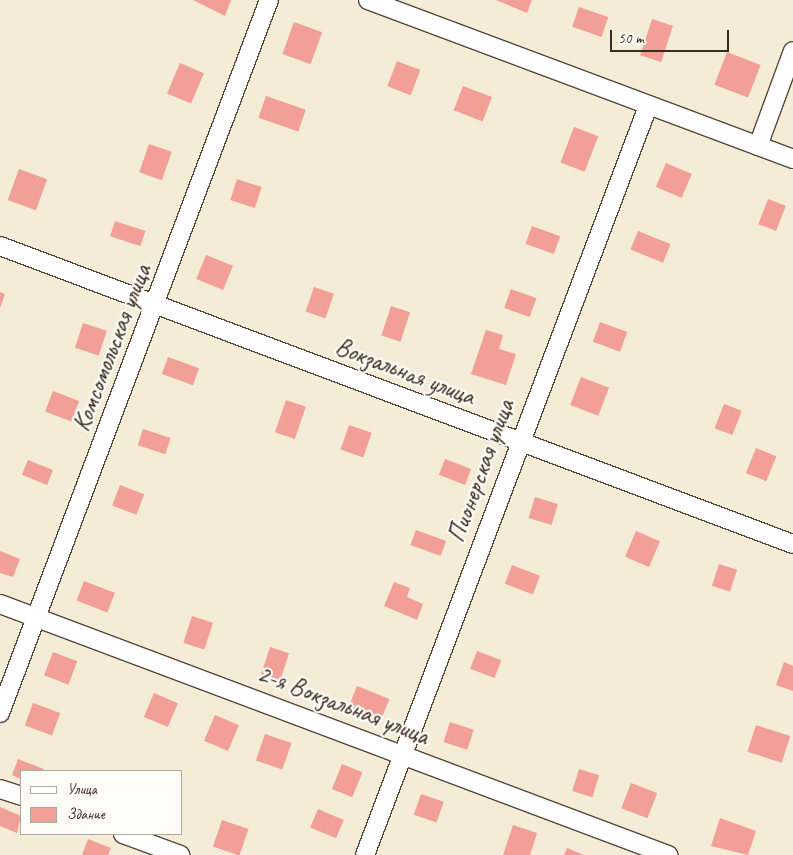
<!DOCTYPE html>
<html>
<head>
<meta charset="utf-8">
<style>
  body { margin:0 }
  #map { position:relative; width:793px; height:855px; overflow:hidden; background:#f5ecd8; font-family:Caveat,sans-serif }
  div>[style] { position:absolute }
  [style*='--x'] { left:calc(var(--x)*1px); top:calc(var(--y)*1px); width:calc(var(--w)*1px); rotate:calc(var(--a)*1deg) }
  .building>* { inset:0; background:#f19f97; transform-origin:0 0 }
  .roads { filter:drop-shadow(1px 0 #57473a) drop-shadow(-1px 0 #57473a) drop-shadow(0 1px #57473a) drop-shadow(0 -1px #57473a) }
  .street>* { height:18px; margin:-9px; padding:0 9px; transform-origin:9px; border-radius:9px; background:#fff }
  span { translate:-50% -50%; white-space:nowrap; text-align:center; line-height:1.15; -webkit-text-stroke:4.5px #fdfcf7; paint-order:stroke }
  .street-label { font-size:25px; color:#3b2a1e }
  .legend { position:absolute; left:20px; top:770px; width:162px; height:65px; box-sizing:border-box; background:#fdfcf7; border:1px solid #afa8a0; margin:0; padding:6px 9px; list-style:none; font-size:15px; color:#3b2a1e }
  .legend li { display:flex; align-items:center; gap:10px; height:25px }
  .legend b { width:25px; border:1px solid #afa8a0 }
  .scale { position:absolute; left:610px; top:30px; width:119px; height:22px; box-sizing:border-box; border:2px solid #3b2a1e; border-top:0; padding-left:6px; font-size:15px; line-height:18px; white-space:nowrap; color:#3b2a1e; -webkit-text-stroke:4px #fdfcf7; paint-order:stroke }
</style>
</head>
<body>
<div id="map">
  <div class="building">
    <i style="clip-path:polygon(193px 0,231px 0,225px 16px)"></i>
    <i style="clip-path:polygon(496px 0,532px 0,527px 13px)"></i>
    <i style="left:579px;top:7px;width:31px;height:21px;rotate:19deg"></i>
    <i style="left:652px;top:19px;width:22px;height:38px;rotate:18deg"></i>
    <i style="left:294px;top:22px;width:30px;height:34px;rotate:20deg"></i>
    <i style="left:727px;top:52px;width:36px;height:35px;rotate:21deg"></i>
    <i style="left:397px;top:61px;width:25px;height:27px;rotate:21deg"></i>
    <i style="left:180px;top:63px;width:26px;height:33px;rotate:23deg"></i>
    <i style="left:463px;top:86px;width:31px;height:26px;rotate:21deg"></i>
    <i style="left:266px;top:96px;width:42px;height:23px;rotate:19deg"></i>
    <i style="left:574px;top:127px;width:26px;height:38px;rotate:21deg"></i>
    <i style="left:149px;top:144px;width:24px;height:30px;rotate:19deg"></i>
    <i style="left:666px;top:163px;width:28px;height:26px;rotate:23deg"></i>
    <i style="left:19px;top:169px;width:30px;height:33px;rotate:20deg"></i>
    <i style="left:237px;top:179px;width:26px;height:22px;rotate:18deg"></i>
    <i style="left:768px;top:199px;width:19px;height:27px;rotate:21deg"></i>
    <i style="left:115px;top:221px;width:32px;height:16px;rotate:18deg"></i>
    <i style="left:532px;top:226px;width:30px;height:19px;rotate:20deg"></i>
    <i style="left:638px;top:231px;width:35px;height:20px;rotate:22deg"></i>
    <i style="left:206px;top:255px;width:29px;height:26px;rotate:22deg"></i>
    <i style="left:314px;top:287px;width:21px;height:26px;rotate:19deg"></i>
    <i style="left:511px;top:289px;width:27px;height:20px;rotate:20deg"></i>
    <i style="clip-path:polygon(0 292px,5px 294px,0 308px)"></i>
    <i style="left:391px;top:306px;width:20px;height:31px;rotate:18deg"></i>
    <i style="left:600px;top:322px;width:29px;height:21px;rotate:20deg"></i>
    <i style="left:83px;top:323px;width:25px;height:26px;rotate:18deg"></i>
    <i style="clip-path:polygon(486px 330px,503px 335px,499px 349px,516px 354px,506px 385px,471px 374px)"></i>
    <i style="left:168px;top:357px;width:33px;height:18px;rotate:20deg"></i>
    <i style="left:581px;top:377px;width:30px;height:30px;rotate:21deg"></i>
    <i style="left:53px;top:391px;width:28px;height:22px;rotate:21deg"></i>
    <i style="left:286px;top:400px;width:21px;height:34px;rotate:19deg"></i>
    <i style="left:724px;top:404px;width:19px;height:26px;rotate:21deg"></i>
    <i style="left:349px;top:425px;width:24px;height:26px;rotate:19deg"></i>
    <i style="left:143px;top:429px;width:29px;height:17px;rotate:18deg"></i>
    <i style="left:756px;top:448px;width:22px;height:27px;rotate:22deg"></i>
    <i style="left:445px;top:459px;width:28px;height:17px;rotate:21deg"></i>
    <i style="left:28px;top:460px;width:27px;height:16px;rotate:22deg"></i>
    <i style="left:120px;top:485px;width:26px;height:22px;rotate:21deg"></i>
    <i style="left:535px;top:497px;width:24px;height:22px;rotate:17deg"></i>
    <i style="left:416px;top:530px;width:32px;height:16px;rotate:20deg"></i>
    <i style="left:636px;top:531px;width:26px;height:28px;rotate:23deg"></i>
    <i style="clip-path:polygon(0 551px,20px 559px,13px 577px,0 573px)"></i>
    <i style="left:719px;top:564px;width:19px;height:23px;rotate:18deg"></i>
    <i style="left:512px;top:565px;width:30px;height:20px;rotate:21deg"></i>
    <i style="left:84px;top:581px;width:33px;height:21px;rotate:21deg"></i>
    <i style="clip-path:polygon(394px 582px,410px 588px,407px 597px,423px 604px,417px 620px,384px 606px)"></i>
    <i style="left:192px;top:616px;width:22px;height:28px;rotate:18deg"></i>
    <i style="left:270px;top:647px;width:20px;height:29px;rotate:18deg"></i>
    <i style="left:477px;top:651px;width:26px;height:19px;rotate:21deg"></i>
    <i style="left:53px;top:652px;width:26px;height:25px;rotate:21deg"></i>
    <i style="clip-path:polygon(784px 662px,793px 666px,793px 691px,776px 685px)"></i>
    <i style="left:357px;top:686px;width:35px;height:22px;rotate:22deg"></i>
    <i style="left:154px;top:693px;width:26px;height:26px;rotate:23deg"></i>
    <i style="left:33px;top:703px;width:29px;height:24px;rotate:20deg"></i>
    <i style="left:215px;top:715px;width:26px;height:28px;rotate:23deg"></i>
    <i style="left:450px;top:722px;width:25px;height:21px;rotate:18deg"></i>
    <i style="left:756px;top:725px;width:36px;height:28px;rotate:18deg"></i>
    <i style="left:265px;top:734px;width:28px;height:28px;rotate:19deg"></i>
    <i style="clip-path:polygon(18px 759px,44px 769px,43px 771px,21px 771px,21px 779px,12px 775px)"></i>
    <i style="left:342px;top:764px;width:22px;height:27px;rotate:22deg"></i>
    <i style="left:579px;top:769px;width:21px;height:23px;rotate:17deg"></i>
    <i style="left:631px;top:783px;width:28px;height:27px;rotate:21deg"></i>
    <i style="left:421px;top:794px;width:24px;height:22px;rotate:19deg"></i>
    <i style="clip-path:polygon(0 807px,21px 816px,17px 833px,0 826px)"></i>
    <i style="left:318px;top:809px;width:28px;height:20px;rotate:23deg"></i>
    <i style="clip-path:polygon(720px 818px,756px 831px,748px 855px,711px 846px)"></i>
    <i style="left:222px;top:820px;width:28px;height:28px;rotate:19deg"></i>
    <i style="clip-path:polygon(513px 825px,537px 833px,530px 855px,503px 855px)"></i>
    <i style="clip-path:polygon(88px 839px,111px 848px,108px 855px,82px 855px)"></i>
    <i style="clip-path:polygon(567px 848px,584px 855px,564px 855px)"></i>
  </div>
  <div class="roads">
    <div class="street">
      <i style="--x:368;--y:0;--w:454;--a:20.5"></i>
      <i style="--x:758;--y:146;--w:101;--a:-69.8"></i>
      <i style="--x:0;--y:246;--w:847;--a:20.6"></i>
      <i style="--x:0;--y:604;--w:714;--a:20.59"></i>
      <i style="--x:0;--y:713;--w:762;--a:-69.33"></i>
      <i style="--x:0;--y:789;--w:22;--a:18"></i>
      <i style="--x:123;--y:834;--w:61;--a:20.2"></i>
      <i style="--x:365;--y:855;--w:801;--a:-69.3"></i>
    </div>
  </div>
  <div class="street-label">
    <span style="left:112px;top:348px;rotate:-69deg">Комсомольская улица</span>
    <span style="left:405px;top:372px;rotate:21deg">Вокзальная улица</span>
    <span style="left:481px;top:471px;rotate:-70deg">Пионерская улица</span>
    <span style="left:343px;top:705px;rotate:21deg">2-я Вокзальная улица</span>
  </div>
  <ul class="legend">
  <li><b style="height:6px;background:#fff"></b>Улица</li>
  <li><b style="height:14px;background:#f19f97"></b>Здание</li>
  </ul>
  <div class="scale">50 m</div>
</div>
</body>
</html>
